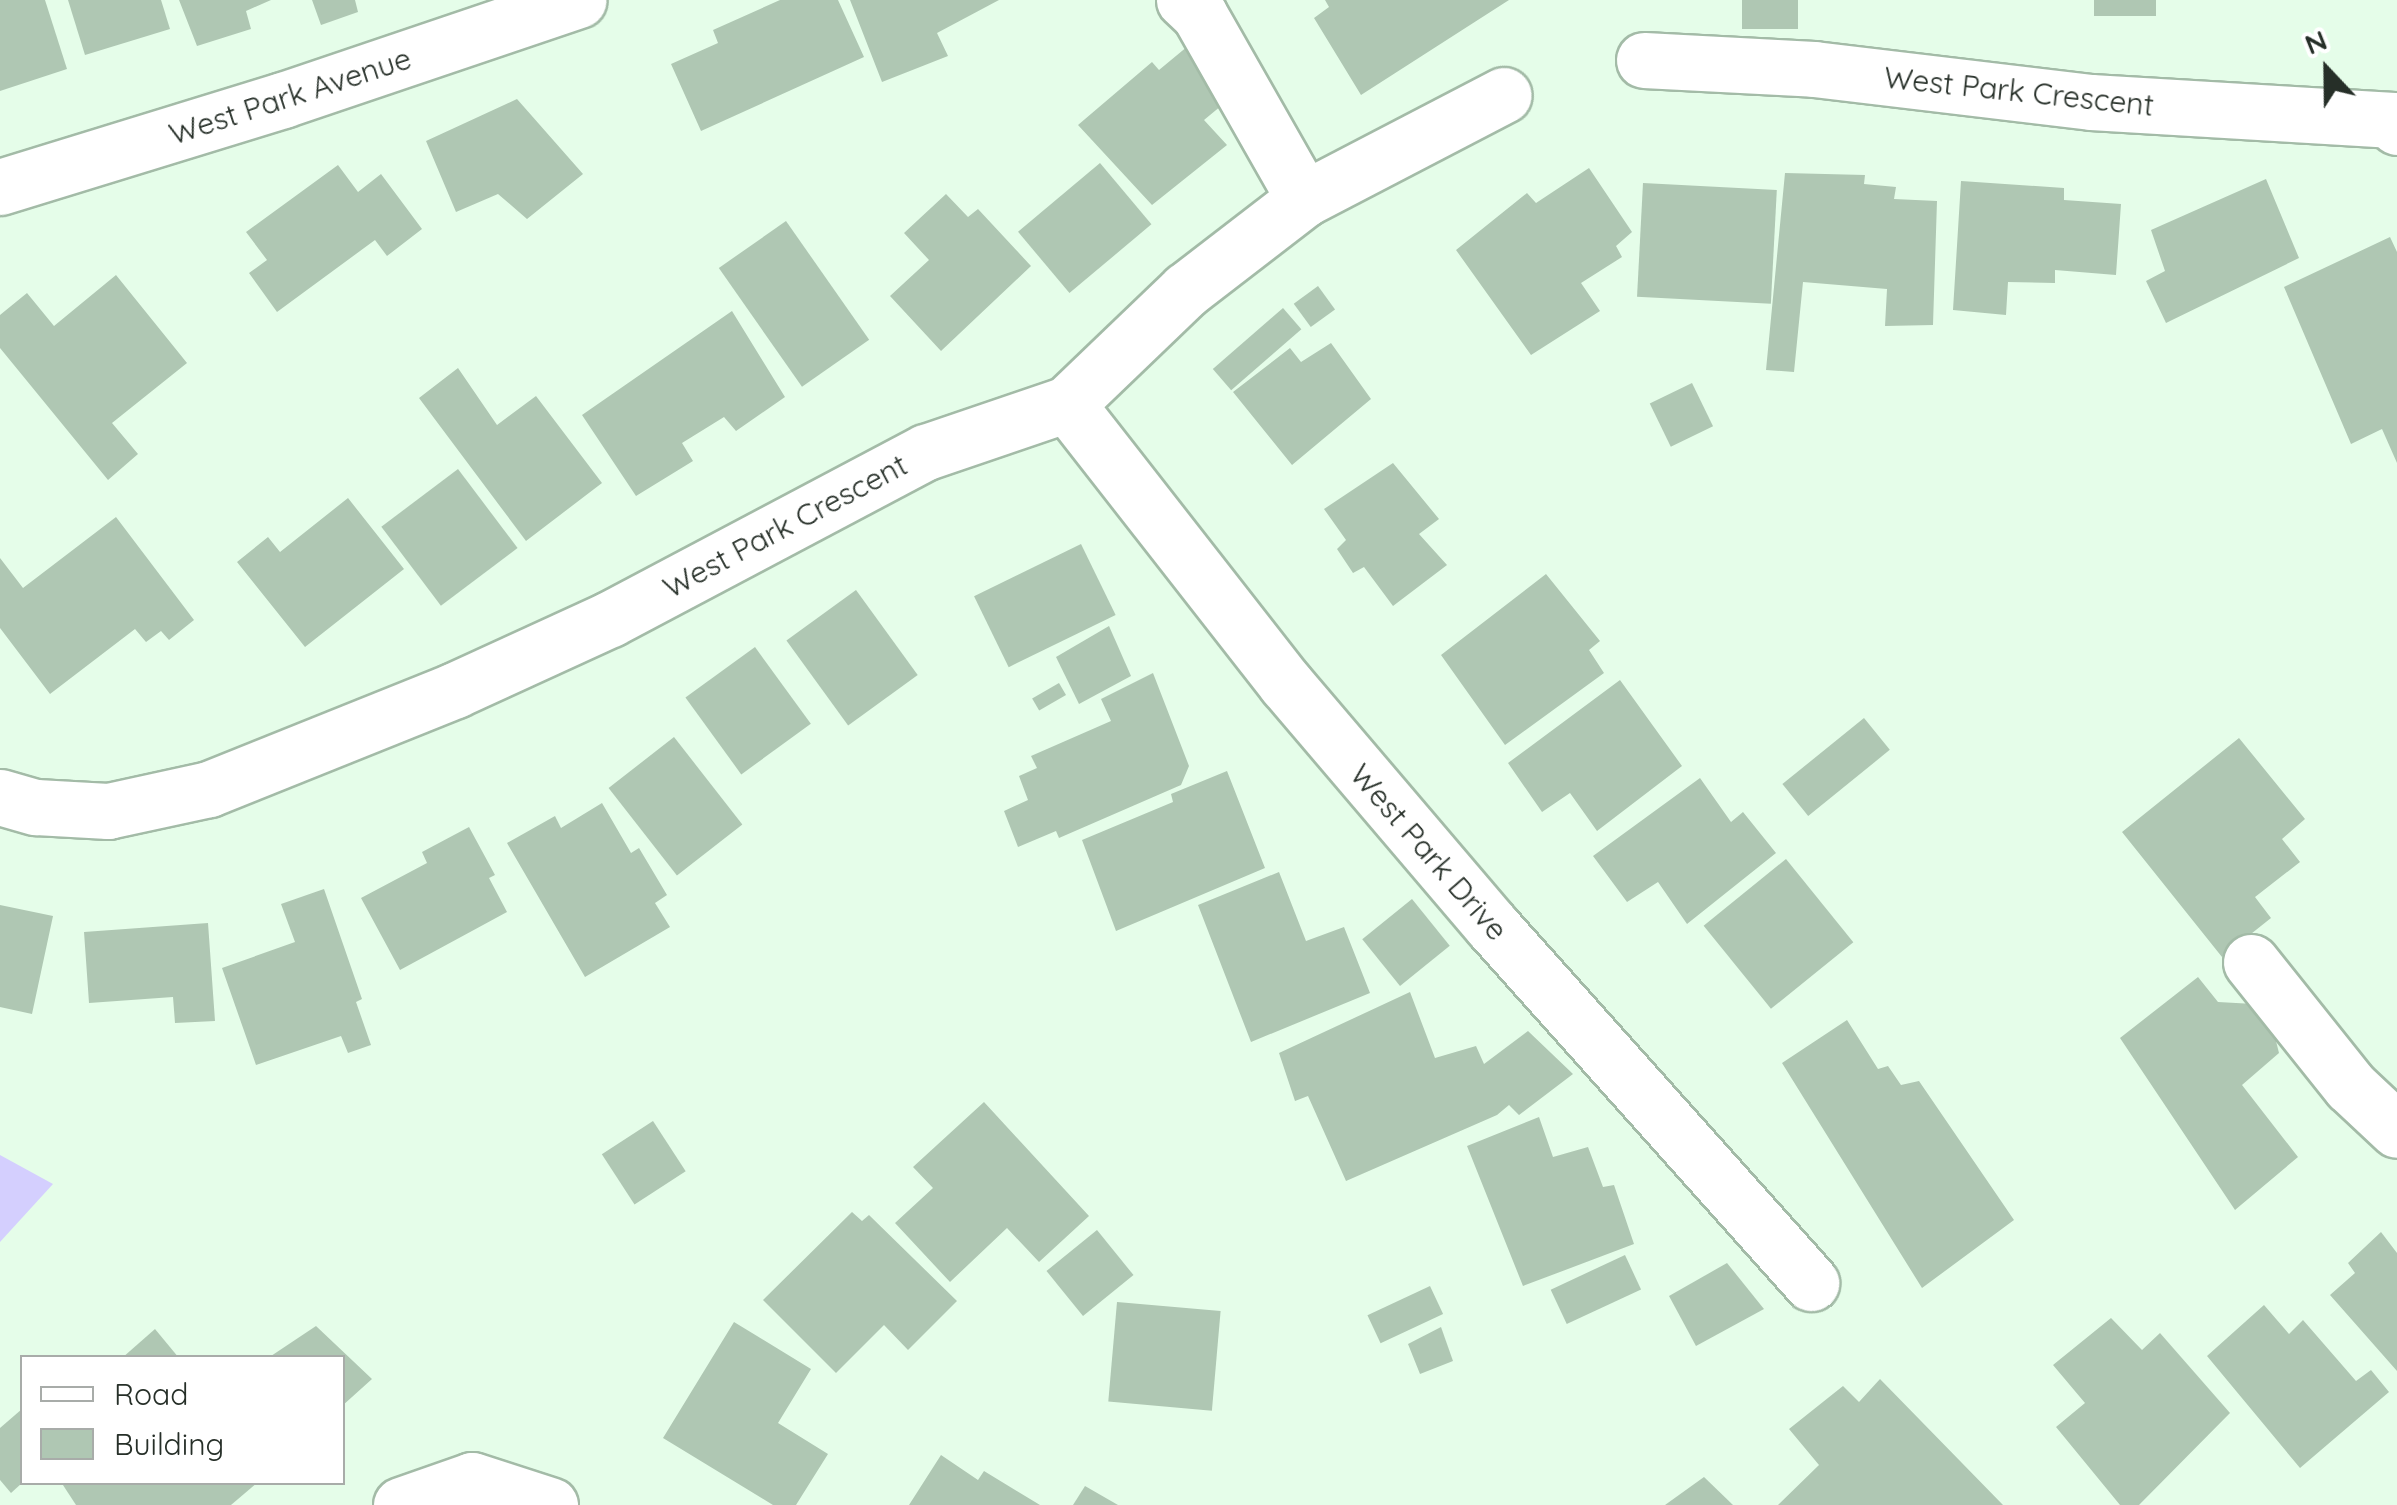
<!DOCTYPE html>
<html>
<head>
<meta charset="utf-8">
<style>
  body { margin:0 }
  #map { position:relative; width:2397px; height:1505px; overflow:hidden; background:#e5fde9; font-family:Quicksand,sans-serif }
  div>[style] { position:absolute }
  [style*='--x'] { left:calc(var(--x)*1px); top:calc(var(--y)*1px); width:calc(var(--w)*1px); rotate:calc(var(--a)*1deg) }
  .green>* { inset:0; background:#d4cffe }
  .building>* { inset:0; background:#afc7b3; transform-origin:0 0 }
  .roads { filter:drop-shadow(2px 0 #a3bba7) drop-shadow(-2px 0 #a3bba7) drop-shadow(0 2px #a3bba7) drop-shadow(0 -2px #a3bba7) }
  .minor>* { height:55px; margin:-27.5px; padding:0 27.5px; transform-origin:27.5px; border-radius:27.5px; background:#fff }
  span { translate:-50% -50%; white-space:nowrap; text-align:center; line-height:1.15; -webkit-text-stroke:9px #fff; paint-order:stroke }
  .street-label { font-size:30px; color:#262f28 }
  .legend { position:absolute; left:20px; top:1355px; width:325px; height:130px; box-sizing:border-box; background:#fff; border:2px solid #a8aca9; margin:0; padding:12px 18px; list-style:none; font-size:30px; color:#262f28 }
  .legend li { display:flex; align-items:center; gap:20px; height:50px }
  .legend b { width:50px; border:2px solid #a8aca9 }
  .north { position:absolute; left:2277px; top:20px; width:100px; height:100px; -webkit-text-stroke:8px #fff; paint-order:stroke; rotate:338deg; font-size:28px; font-weight:700; line-height:40px; text-align:center; color:#262f28 }
  .north::after { content:''; display:block; margin:auto; width:35px; height:45px; background:#262f28; clip-path:polygon(50% 0,100% 100%,50% 72%,0 100%) }
</style>
</head>
<body>
<div id="map">
  <div class="green">
    <i style="clip-path:polygon(0 1155px,53px 1184px,0 1242px)"></i>
  </div>
  <div class="building">
    <i style="clip-path:polygon(0 0,45px 0,67px 69px,0 91px)"></i>
    <i style="clip-path:polygon(68px 0,161px 0,170px 29px,85px 55px)"></i>
    <i style="clip-path:polygon(179px 0,271px 0,246px 11px,251px 29px,197px 46px)"></i>
    <i style="clip-path:polygon(312px 0,355px 0,358px 12px,321px 25px)"></i>
    <i style="clip-path:polygon(780px 0,838px 0,864px 57px,701px 131px,671px 64px,718px 43px,713px 30px)"></i>
    <i style="clip-path:polygon(850px 0,999px 0,937px 33px,948px 56px,882px 82px)"></i>
    <i style="clip-path:polygon(1325px 0,1509px 0,1361px 95px,1314px 18px,1329px 7px)"></i>
    <i style="left:1742px;top:0;width:56px;height:29px"></i>
    <i style="left:2094px;top:0;width:62px;height:16px"></i>
    <i style="clip-path:polygon(1188px 46px,1233px 96px,1204px 120px,1227px 145px,1152px 205px,1078px 125px,1152px 62px,1159px 70px)"></i>
    <i style="clip-path:polygon(517px 99px,583px 174px,527px 219px,498px 194px,456px 212px,426px 141px)"></i>
    <i style="left:1100px;top:163px;width:80px;height:107px;rotate:50deg"></i>
    <i style="clip-path:polygon(338px 165px,358px 192px,381px 174px,422px 229px,387px 256px,375px 240px,277px 312px,249px 273px,267px 260px,246px 232px)"></i>
    <i style="clip-path:polygon(1589px 168px,1632px 232px,1616px 246px,1622px 257px,1581px 283px,1600px 311px,1531px 355px,1456px 250px,1527px 193px,1536px 203px)"></i>
    <i style="clip-path:polygon(1785px 173px,1865px 175px,1864px 184px,1896px 187px,1894px 199px,1937px 201px,1933px 325px,1885px 326px,1887px 289px,1803px 282px,1794px 372px,1766px 370px)"></i>
    <i style="clip-path:polygon(2266px 179px,2299px 258px,2166px 323px,2146px 281px,2165px 271px,2151px 230px)"></i>
    <i style="clip-path:polygon(1961px 181px,2064px 188px,2064px 200px,2121px 204px,2116px 275px,2055px 270px,2055px 283px,2008px 282px,2006px 315px,1953px 310px)"></i>
    <i style="left:1643px;top:183px;width:134px;height:114px;rotate:3deg"></i>
    <i style="clip-path:polygon(946px 194px,968px 217px,978px 209px,1031px 266px,941px 351px,890px 296px,929px 260px,904px 233px)"></i>
    <i style="left:786px;top:221px;width:145px;height:82px;rotate:55deg"></i>
    <i style="clip-path:polygon(2390px 237px,2397px 252px,2397px 463px,2382px 429px,2351px 444px,2284px 287px)"></i>
    <i style="clip-path:polygon(116px 275px,187px 363px,112px 423px,138px 454px,108px 480px,0 348px,0 315px,27px 293px,54px 326px)"></i>
    <i style="left:1318px;top:286px;width:29px;height:30px;rotate:54deg"></i>
    <i style="left:1283px;top:308px;width:28px;height:93px;rotate:49deg"></i>
    <i style="clip-path:polygon(732px 311px,785px 397px,736px 431px,724px 417px,682px 443px,693px 461px,636px 496px,582px 415px)"></i>
    <i style="clip-path:polygon(1331px 343px,1371px 399px,1292px 465px,1233px 392px,1290px 348px,1301px 362px)"></i>
    <i style="clip-path:polygon(458px 368px,497px 425px,536px 396px,602px 483px,526px 541px,419px 398px)"></i>
    <i style="left:1692px;top:383px;width:48px;height:47px;rotate:64deg"></i>
    <i style="clip-path:polygon(1393px 463px,1439px 519px,1419px 534px,1447px 565px,1393px 606px,1364px 567px,1353px 573px,1337px 549px,1346px 540px,1324px 509px)"></i>
    <i style="left:458px;top:469px;width:99px;height:96px;rotate:53deg"></i>
    <i style="clip-path:polygon(348px 498px,404px 569px,305px 647px,237px 562px,268px 537px,280px 552px)"></i>
    <i style="clip-path:polygon(116px 517px,194px 620px,169px 640px,161px 631px,146px 642px,135px 629px,50px 694px,0 628px,0 558px,23px 588px)"></i>
    <i style="left:1081px;top:544px;width:79px;height:119px;rotate:64deg"></i>
    <i style="clip-path:polygon(1546px 574px,1600px 641px,1589px 650px,1604px 673px,1505px 745px,1441px 655px)"></i>
    <i style="left:856px;top:590px;width:105px;height:86px;rotate:54deg"></i>
    <i style="clip-path:polygon(1109px 626px,1131px 676px,1079px 704px,1056px 657px)"></i>
    <i style="left:755px;top:647px;width:95px;height:86px;rotate:54deg"></i>
    <i style="clip-path:polygon(1153px 673px,1189px 766px,1181px 785px,1059px 838px,1056px 831px,1018px 847px,1004px 811px,1028px 800px,1019px 776px,1037px 768px,1031px 756px,1111px 721px,1101px 699px)"></i>
    <i style="clip-path:polygon(1620px 680px,1682px 766px,1597px 831px,1570px 793px,1542px 812px,1508px 763px)"></i>
    <i style="left:1059px;top:683px;width:14px;height:31px;rotate:60deg"></i>
    <i style="left:1864px;top:718px;width:41px;height:105px;rotate:51deg"></i>
    <i style="left:674px;top:737px;width:111px;height:83px;rotate:52deg"></i>
    <i style="clip-path:polygon(2239px 738px,2305px 819px,2282px 839px,2300px 862px,2255px 897px,2271px 918px,2222px 957px,2122px 832px)"></i>
    <i style="clip-path:polygon(1227px 771px,1265px 868px,1116px 931px,1082px 840px,1173px 802px,1171px 794px)"></i>
    <i style="clip-path:polygon(1700px 778px,1731px 822px,1743px 812px,1776px 853px,1687px 924px,1658px 882px,1627px 902px,1593px 856px)"></i>
    <i style="clip-path:polygon(602px 803px,631px 853px,639px 848px,667px 895px,655px 903px,670px 927px,585px 977px,507px 843px,555px 816px,561px 828px)"></i>
    <i style="clip-path:polygon(469px 827px,495px 875px,489px 878px,507px 912px,400px 970px,361px 898px,427px 863px,422px 852px)"></i>
    <i style="left:1786px;top:859px;width:107px;height:106px;rotate:51deg"></i>
    <i style="clip-path:polygon(1279px 872px,1306px 941px,1344px 927px,1370px 993px,1251px 1042px,1198px 905px)"></i>
    <i style="clip-path:polygon(324px 889px,362px 999px,356px 1002px,371px 1045px,348px 1053px,341px 1036px,256px 1065px,222px 968px,295px 942px,281px 904px)"></i>
    <i style="left:1412px;top:899px;width:60px;height:64px;rotate:51deg"></i>
    <i style="clip-path:polygon(0 905px,53px 916px,32px 1014px,0 1007px)"></i>
    <i style="clip-path:polygon(208px 923px,215px 1021px,175px 1023px,173px 997px,89px 1003px,84px 932px)"></i>
    <i style="clip-path:polygon(2198px 977px,2218px 1002px,2254px 1004px,2273px 1029px,2279px 1053px,2242px 1085px,2298px 1157px,2235px 1210px,2120px 1038px)"></i>
    <i style="clip-path:polygon(1410px 992px,1435px 1058px,1476px 1046px,1484px 1064px,1528px 1031px,1573px 1074px,1519px 1115px,1509px 1105px,1497px 1115px,1346px 1181px,1308px 1096px,1295px 1101px,1279px 1053px)"></i>
    <i style="clip-path:polygon(1847px 1020px,1878px 1069px,1888px 1066px,1901px 1085px,1919px 1081px,2014px 1220px,1922px 1288px,1782px 1063px)"></i>
    <i style="clip-path:polygon(984px 1102px,1089px 1216px,1039px 1262px,1007px 1228px,950px 1282px,895px 1223px,933px 1188px,913px 1167px)"></i>
    <i style="clip-path:polygon(1539px 1117px,1553px 1157px,1588px 1147px,1603px 1187px,1614px 1185px,1634px 1244px,1523px 1286px,1467px 1146px)"></i>
    <i style="left:653px;top:1121px;width:60px;height:61px;rotate:57deg"></i>
    <i style="clip-path:polygon(852px 1212px,862px 1221px,869px 1215px,957px 1301px,908px 1350px,884px 1325px,836px 1373px,763px 1300px)"></i>
    <i style="left:1097px;top:1230px;width:58px;height:65px;rotate:51deg"></i>
    <i style="clip-path:polygon(2381px 1232px,2397px 1253px,2397px 1371px,2330px 1295px,2355px 1273px,2348px 1263px)"></i>
    <i style="left:1625px;top:1255px;width:38px;height:82px;rotate:65deg"></i>
    <i style="clip-path:polygon(1727px 1263px,1764px 1309px,1696px 1346px,1669px 1296px)"></i>
    <i style="left:1430px;top:1286px;width:31px;height:69px;rotate:65deg"></i>
    <i style="left:1117px;top:1302px;width:104px;height:100px;rotate:5deg"></i>
    <i style="clip-path:polygon(2264px 1305px,2289px 1334px,2303px 1320px,2356px 1381px,2371px 1370px,2389px 1392px,2300px 1468px,2207px 1356px)"></i>
    <i style="clip-path:polygon(2111px 1318px,2142px 1350px,2160px 1333px,2230px 1413px,2139px 1505px,2120px 1505px,2056px 1427px,2085px 1403px,2053px 1365px)"></i>
    <i style="clip-path:polygon(734px 1322px,811px 1369px,778px 1423px,828px 1454px,796px 1505px,773px 1505px,663px 1438px)"></i>
    <i style="clip-path:polygon(316px 1326px,372px 1379px,342px 1406px,342px 1358px,268px 1358px)"></i>
    <i style="clip-path:polygon(1441px 1327px,1453px 1361px,1420px 1374px,1408px 1344px)"></i>
    <i style="clip-path:polygon(155px 1329px,179px 1358px,122px 1358px)"></i>
    <i style="clip-path:polygon(1880px 1379px,2003px 1505px,1778px 1505px,1819px 1465px,1789px 1429px,1843px 1386px,1859px 1402px)"></i>
    <i style="clip-path:polygon(22px 1409px,22px 1483px,11px 1493px,0 1480px,0 1428px)"></i>
    <i style="clip-path:polygon(941px 1455px,978px 1480px,984px 1471px,1040px 1505px,909px 1505px)"></i>
    <i style="clip-path:polygon(1704px 1477px,1733px 1505px,1665px 1505px)"></i>
    <i style="clip-path:polygon(61px 1482px,258px 1482px,231px 1505px,76px 1505px)"></i>
    <i style="clip-path:polygon(1085px 1486px,1118px 1505px,1073px 1505px)"></i>
  </div>
  <div class="roads">
    <div class="minor">
      <i style="--x:1184;--y:0;--w:21;--a:43"></i>
      <i style="--x:1199;--y:14;--w:213;--a:60.4"></i>
      <i style="--x:1644;--y:60;--w:170;--a:3"></i>
      <i style="--x:1814;--y:69;--w:279;--a:6.8"></i>
      <i style="--x:2091;--y:102;--w:303;--a:3.4"></i>
      <i style="--x:2393;--y:120;--w:8;--a:60"></i>
      <i style="--x:0;--y:187;--w:296;--a:-17.1"></i>
      <i style="--x:283;--y:100;--w:312;--a:-18.7"></i>
      <i style="--x:1067;--y:404;--w:355;--a:52"></i>
      <i style="--x:1286;--y:684;--w:318;--a:49.6"></i>
      <i style="--x:1492;--y:926;--w:479;--a:48.2"></i>
      <i style="--x:0;--y:797;--w:37;--a:16"></i>
      <i style="--x:36;--y:807;--w:72;--a:3.2"></i>
      <i style="--x:108;--y:811;--w:103;--a:-12.3"></i>
      <i style="--x:209;--y:789;--w:265;--a:-21.9"></i>
      <i style="--x:455;--y:690;--w:170;--a:-24.6"></i>
      <i style="--x:610;--y:619;--w:357;--a:-27.9"></i>
      <i style="--x:926;--y:452;--w:149;--a:-18.8"></i>
      <i style="--x:1067;--y:404;--w:165;--a:-43.8"></i>
      <i style="--x:1186;--y:290;--w:149;--a:-37.6"></i>
      <i style="--x:1304;--y:199;--w:225;--a:-27.5"></i>
      <i style="--x:2251;--y:962;--w:159;--a:51.4"></i>
      <i style="--x:2350;--y:1086;--w:64;--a:43.1"></i>
      <i style="--x:401;--y:1505;--w:75;--a:-19.4"></i>
      <i style="--x:472;--y:1480;--w:82;--a:17.8"></i>
    </div>
  </div>
  <div class="street-label">
    <span style="left:2019px;top:91px;rotate:6deg">West Park Crescent</span>
    <span style="left:290px;top:96px;rotate:-18deg">West Park Avenue</span>
    <span style="left:785px;top:526px;rotate:-28deg">West Park Crescent</span>
    <span style="left:1429px;top:852px;rotate:49deg">West Park Drive</span>
  </div>
  <ul class="legend">
  <li><b style="height:12px;background:#fff"></b>Road</li>
  <li><b style="height:28px;background:#afc7b3"></b>Building</li>
  </ul>
  <div class="north">N</div>
</div>
</body>
</html>
